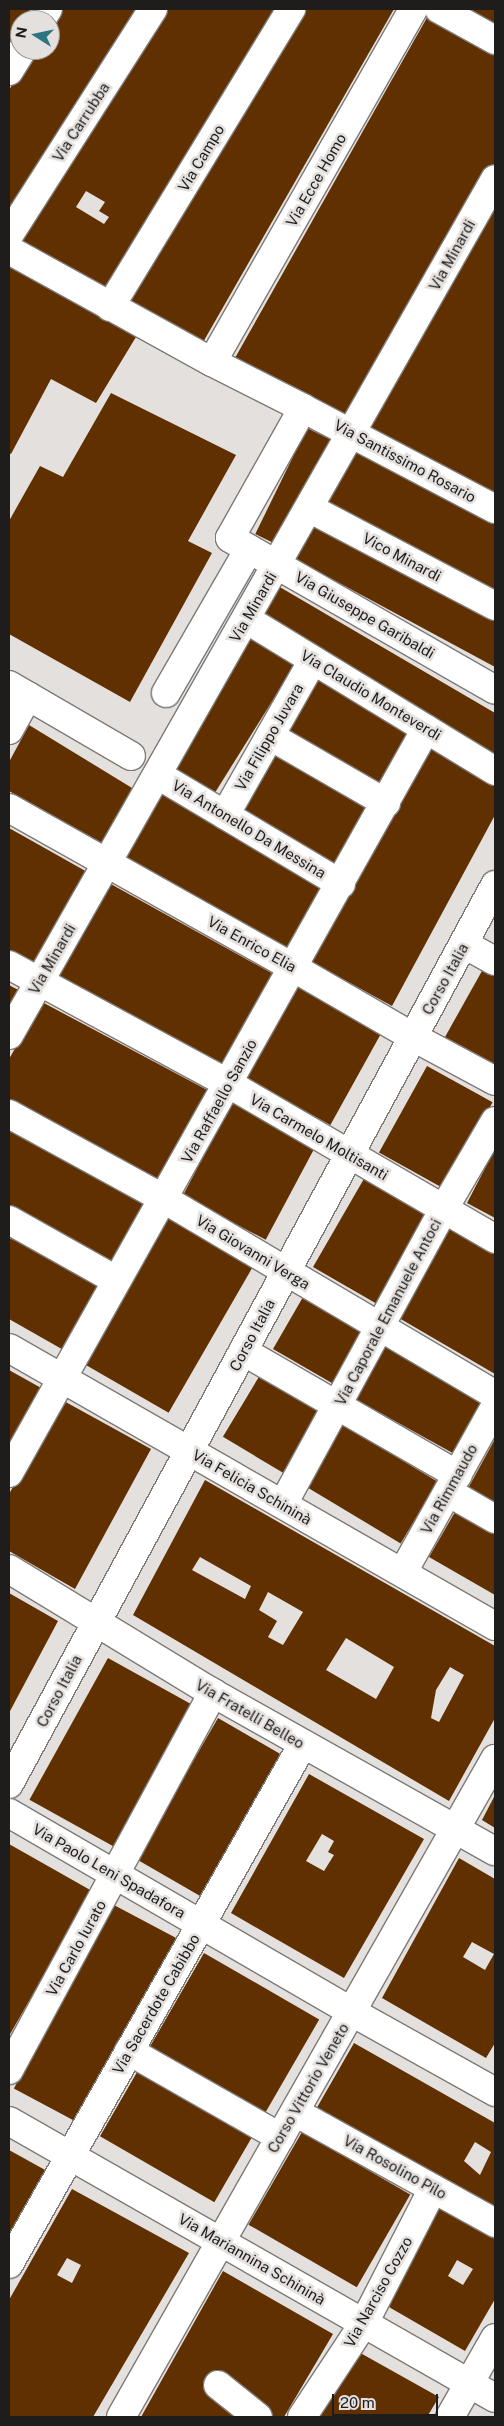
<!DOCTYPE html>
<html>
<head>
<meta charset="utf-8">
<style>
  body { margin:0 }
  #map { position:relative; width:504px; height:2426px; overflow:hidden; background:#e4e0de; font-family:"Public Sans",sans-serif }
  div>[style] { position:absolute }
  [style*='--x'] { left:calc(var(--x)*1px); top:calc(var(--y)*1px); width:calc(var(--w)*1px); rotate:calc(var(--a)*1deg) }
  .building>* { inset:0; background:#613000; transform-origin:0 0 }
  .roads { filter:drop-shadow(1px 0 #7d7a78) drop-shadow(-1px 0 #7d7a78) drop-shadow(0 1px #7d7a78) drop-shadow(0 -1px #7d7a78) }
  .minor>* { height:28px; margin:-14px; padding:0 14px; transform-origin:14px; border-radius:14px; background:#fff }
  .tertiary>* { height:28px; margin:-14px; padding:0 14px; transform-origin:14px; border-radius:14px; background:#fff }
  .secondary>* { height:28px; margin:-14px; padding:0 14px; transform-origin:14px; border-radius:14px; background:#fff }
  span { translate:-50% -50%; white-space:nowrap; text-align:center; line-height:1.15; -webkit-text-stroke:5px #e4e0de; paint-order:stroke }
  .street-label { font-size:15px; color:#1f1d1c }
  .frame { position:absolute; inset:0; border:10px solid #1f1d1c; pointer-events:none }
  .north { position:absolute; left:10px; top:10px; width:50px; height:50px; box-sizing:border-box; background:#e4e0de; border:1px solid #959290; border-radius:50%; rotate:280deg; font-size:14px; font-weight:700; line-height:20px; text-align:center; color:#1f1d1c }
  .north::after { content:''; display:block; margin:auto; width:18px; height:22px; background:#2d757f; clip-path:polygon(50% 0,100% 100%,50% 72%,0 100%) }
  .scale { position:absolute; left:332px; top:2394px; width:106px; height:22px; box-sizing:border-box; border:2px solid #1f1d1c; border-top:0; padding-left:6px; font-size:15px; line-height:18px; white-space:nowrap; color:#1f1d1c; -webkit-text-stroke:4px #e4e0de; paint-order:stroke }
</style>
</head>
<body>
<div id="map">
  <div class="building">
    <i style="clip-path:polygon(9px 9px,35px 9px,29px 20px,20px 20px,20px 34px,9px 53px)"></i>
    <i style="clip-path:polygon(60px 9px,143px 9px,9px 219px,9px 90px,34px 50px,50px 50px,50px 25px)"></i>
    <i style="clip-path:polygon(evenodd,167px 9px,282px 9px,106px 293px,18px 246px,167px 9px,86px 191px,105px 202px,99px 211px,109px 217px,104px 224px,76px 207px,86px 191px)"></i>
    <i style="clip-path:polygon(301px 9px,394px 9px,202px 344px,127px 303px)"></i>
    <i style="clip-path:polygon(462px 9px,495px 9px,495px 27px)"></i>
    <i style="clip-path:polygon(429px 14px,495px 52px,495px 163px,352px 421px,235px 358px)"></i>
    <i style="clip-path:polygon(495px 201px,495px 494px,366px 429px)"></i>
    <i style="clip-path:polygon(9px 266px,136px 337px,96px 403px,51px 379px,11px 454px,9px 453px)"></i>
    <i style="clip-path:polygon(111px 393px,236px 455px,188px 541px,212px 553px,130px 702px,9px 634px,9px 521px,40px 466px,63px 477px)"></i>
    <i style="left:307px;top:428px;width:30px;height:118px;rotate:26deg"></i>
    <i style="clip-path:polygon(356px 445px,495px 518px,495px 597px,323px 505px)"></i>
    <i style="clip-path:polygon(314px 520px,495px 614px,495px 667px,293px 558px)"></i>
    <i style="clip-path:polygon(278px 586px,495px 713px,495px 758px,260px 617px)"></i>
    <i style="left:251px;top:635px;width:53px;height:157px;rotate:32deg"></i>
    <i style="left:320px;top:676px;width:109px;height:69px;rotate:31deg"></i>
    <i style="clip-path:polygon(29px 725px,137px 791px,106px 845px,9px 791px,9px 762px)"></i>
    <i style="clip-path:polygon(429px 744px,495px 784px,495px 815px,392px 1006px,310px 961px)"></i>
    <i style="left:277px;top:750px;width:111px;height:77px;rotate:30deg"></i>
    <i style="left:164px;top:789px;width:190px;height:80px;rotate:30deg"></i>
    <i style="clip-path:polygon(9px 828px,89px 873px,35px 967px,9px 953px)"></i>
    <i style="left:109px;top:883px;width:192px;height:109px;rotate:29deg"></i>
    <i style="clip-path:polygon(487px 962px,495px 967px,495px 1064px,445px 1037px)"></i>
    <i style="left:297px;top:983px;width:98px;height:108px;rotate:29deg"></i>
    <i style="clip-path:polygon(9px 985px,22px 992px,9px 1015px)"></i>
    <i style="clip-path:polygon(42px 1002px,211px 1092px,161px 1186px,9px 1102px,9px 1059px)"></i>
    <i style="left:427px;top:1066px;width:75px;height:99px;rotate:29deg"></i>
    <i style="left:232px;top:1103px;width:94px;height:105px;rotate:28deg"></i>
    <i style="clip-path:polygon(9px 1127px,146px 1205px,113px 1264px,9px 1206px)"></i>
    <i style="clip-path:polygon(495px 1149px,495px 1218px,467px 1203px)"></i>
    <i style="left:365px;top:1177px;width:78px;height:104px;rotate:30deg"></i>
    <i style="left:169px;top:1212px;width:100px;height:174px;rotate:30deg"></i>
    <i style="clip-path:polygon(450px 1227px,495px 1252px,495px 1374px,399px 1318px)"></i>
    <i style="clip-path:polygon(9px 1238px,52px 1257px,102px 1285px,67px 1352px,9px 1319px)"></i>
    <i style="left:303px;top:1297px;width:74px;height:60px;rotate:30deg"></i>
    <i style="left:384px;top:1343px;width:117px;height:63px;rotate:29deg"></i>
    <i style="clip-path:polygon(9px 1370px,43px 1389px,9px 1451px)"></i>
    <i style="left:260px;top:1375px;width:74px;height:72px;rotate:31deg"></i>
    <i style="clip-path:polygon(62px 1400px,151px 1449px,75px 1589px,9px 1551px,9px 1494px)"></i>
    <i style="left:340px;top:1423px;width:114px;height:72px;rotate:31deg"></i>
    <i style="clip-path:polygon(495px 1439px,495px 1509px,466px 1492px)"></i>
    <i style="clip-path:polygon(evenodd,205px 1480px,495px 1646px,495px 1718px,449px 1801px,133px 1615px,205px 1480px,200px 1557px,251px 1586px,245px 1599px,192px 1570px,200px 1557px,205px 1480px,268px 1592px,303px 1612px,283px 1645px,268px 1637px,277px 1621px,259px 1610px,268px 1592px,205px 1480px,346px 1638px,394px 1667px,376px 1699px,326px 1670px,346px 1638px,205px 1480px,450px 1667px,464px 1675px,439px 1722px,431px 1718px,436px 1690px,450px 1667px)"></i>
    <i style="clip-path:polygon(459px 1505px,495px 1526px,495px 1595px,429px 1557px)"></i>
    <i style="clip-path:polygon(9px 1593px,58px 1621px,9px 1713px)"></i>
    <i style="left:108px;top:1658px;width:102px;height:162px;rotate:29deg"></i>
    <i style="left:218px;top:1718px;width:79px;height:163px;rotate:30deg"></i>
    <i style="clip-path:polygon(evenodd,309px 1774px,424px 1839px,344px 1978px,231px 1913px,309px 1774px,322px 1834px,334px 1841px,328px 1852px,334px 1855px,324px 1871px,306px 1861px,322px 1834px)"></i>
    <i style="clip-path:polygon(495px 1795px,495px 1828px,482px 1820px)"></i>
    <i style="clip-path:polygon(9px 1844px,92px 1891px,9px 2036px)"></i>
    <i style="clip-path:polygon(evenodd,459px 1858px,495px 1879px,495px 2043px,486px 2058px,382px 1998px,459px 1858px,472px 1942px,494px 1954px,485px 1970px,463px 1957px,472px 1942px)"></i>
    <i style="left:112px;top:1904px;width:78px;height:209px;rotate:28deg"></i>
    <i style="left:204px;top:1953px;width:133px;height:113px;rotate:30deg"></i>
    <i style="clip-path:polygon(evenodd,354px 2043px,495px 2123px,495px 2213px,315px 2111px,354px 2043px,475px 2142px,491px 2152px,480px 2175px,464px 2161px,475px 2142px)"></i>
    <i style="left:140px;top:2067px;width:132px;height:80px;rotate:30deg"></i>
    <i style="left:302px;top:2132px;width:125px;height:107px;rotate:30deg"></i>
    <i style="clip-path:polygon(9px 2150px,47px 2171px,9px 2238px)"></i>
    <i style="clip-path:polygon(evenodd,72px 2189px,189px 2253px,93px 2417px,9px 2417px,9px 2300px,72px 2189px,67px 2258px,81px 2265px,72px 2283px,57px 2275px,67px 2258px)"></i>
    <i style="clip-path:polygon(evenodd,438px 2206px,495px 2239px,495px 2299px,465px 2351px,382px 2303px,438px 2206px,457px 2260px,473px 2269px,463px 2285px,448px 2276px,457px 2260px)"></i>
    <i style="clip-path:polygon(223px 2271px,333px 2334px,284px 2417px,274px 2417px,216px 2373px,205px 2391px,239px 2417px,141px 2417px)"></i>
    <i style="clip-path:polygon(355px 2350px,439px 2397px,427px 2417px,317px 2417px)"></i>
  </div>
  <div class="roads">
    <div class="minor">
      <i style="--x:439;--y:9;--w:64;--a:29"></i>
      <i style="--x:41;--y:20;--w:13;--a:-58"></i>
      <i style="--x:9;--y:71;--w:25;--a:-58"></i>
      <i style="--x:9;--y:235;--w:268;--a:-57.5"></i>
      <i style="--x:9;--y:250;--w:232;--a:28.9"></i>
      <i style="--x:212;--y:362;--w:102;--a:26.8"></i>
      <i style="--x:110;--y:307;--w:349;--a:-58.7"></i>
      <i style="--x:212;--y:362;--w:406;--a:-60.3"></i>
      <i style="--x:309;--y:508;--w:210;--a:27.8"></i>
      <i style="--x:495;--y:509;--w:217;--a:-152.3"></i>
      <i style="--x:303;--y:408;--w:149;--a:119.3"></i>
      <i style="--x:230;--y:538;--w:305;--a:29.8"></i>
      <i style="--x:246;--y:619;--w:292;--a:31.4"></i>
      <i style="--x:9;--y:685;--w:141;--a:30.2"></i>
      <i style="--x:166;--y:693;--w:166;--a:-60"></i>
      <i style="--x:9;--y:730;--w:39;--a:-61"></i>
      <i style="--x:270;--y:736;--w:134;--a:30"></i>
      <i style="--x:158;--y:775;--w:213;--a:30.8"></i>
      <i style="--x:9;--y:808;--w:327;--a:29.3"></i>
      <i style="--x:294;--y:968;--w:138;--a:30.1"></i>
      <i style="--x:413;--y:1037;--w:93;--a:28.2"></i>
      <i style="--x:225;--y:815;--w:178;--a:-60.4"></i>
      <i style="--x:464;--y:944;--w:35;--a:29"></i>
      <i style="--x:9;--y:965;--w:250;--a:28.4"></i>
      <i style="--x:229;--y:1084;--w:308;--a:30.2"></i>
      <i style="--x:9;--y:1035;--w:984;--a:-60.41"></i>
      <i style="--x:9;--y:1114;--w:177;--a:28.7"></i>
      <i style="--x:164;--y:1199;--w:385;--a:30.6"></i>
      <i style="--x:9;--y:1220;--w:123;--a:29.3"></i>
      <i style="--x:9;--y:1348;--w:560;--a:29.77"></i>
      <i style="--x:243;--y:1351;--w:248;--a:30"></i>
      <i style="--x:9;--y:1473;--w:853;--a:-60.73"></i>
      <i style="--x:448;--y:1492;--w:54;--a:29.9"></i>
      <i style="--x:283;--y:1504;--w:335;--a:-61.4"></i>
      <i style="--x:443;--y:1210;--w:103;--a:-59.7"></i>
      <i style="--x:9;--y:1569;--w:239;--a:31.3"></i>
      <i style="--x:213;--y:1693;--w:323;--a:29.3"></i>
      <i style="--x:403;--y:1572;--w:189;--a:-60.9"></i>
      <i style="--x:9;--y:1813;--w:397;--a:30.1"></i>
      <i style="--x:352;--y:2012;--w:164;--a:29.2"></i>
      <i style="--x:129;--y:2051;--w:174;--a:29.7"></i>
      <i style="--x:9;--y:2070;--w:429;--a:-61.6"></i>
      <i style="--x:295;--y:2112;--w:229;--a:29"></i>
      <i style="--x:9;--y:2264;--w:597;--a:-60.52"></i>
      <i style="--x:218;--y:2385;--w:51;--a:38.7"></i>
      <i style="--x:121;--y:2417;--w:757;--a:-60.39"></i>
      <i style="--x:302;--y:2417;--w:113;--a:-56.6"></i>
      <i style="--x:364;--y:2323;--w:151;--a:-62.8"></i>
      <i style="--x:450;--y:2417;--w:91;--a:-60.3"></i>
    </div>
    <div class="tertiary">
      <i style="--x:9;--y:1784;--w:1022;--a:-61.6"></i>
    </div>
    <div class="secondary">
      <i style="--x:9;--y:2121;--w:559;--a:29.68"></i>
    </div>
  </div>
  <div class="street-label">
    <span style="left:81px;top:122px;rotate:-57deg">Via Carrubba</span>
    <span style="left:201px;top:158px;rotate:-59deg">Via Campo</span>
    <span style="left:316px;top:180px;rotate:-60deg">Via Ecce Homo</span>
    <span style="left:452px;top:255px;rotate:-61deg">Via Minardi</span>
    <span style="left:405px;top:461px;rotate:28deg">Via Santissimo Rosario</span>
    <span style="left:402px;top:557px;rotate:28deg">Vico Minardi</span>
    <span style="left:253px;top:607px;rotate:-60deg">Via Minardi</span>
    <span style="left:365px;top:615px;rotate:30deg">Via Giuseppe Garibaldi</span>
    <span style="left:371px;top:695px;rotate:31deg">Via Claudio Monteverdi</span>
    <span style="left:269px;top:737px;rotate:-60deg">Via Filippo Juvara</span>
    <span style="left:249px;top:829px;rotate:31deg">Via Antonello Da Messina</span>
    <span style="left:252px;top:944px;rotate:29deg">Via Enrico Elia</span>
    <span style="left:52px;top:959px;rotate:-60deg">Via Minardi</span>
    <span style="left:445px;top:979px;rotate:-61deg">Corso Italia</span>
    <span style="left:219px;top:1101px;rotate:-61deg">Via Raffaello Sanzio</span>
    <span style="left:319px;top:1137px;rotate:30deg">Via Carmelo Moltisanti</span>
    <span style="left:253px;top:1252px;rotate:31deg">Via Giovanni Verga</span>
    <span style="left:388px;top:1312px;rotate:-62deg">Via Caporale Emanuele Antoci</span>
    <span style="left:252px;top:1335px;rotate:-62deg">Corso Italia</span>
    <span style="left:252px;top:1487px;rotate:30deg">Via Felicia Schininà</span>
    <span style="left:449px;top:1489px;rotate:-61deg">Via Rimmaudo</span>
    <span style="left:59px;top:1691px;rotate:-62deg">Corso Italia</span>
    <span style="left:250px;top:1714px;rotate:30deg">Via Fratelli Belleo</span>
    <span style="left:109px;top:1871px;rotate:30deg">Via Paolo Leni Spadafora</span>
    <span style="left:76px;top:1948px;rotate:-61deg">Via Carlo Iurato</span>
    <span style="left:156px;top:2004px;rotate:-60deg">Via Sacerdote Cabibbo</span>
    <span style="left:308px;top:2088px;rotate:-60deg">Corso Vittorio Veneto</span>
    <span style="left:395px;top:2167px;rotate:29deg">Via Rosolino Pilo</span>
    <span style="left:252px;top:2259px;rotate:30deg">Via Mariannina Schininà</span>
    <span style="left:378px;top:2292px;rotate:-61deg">Via Narciso Cozzo</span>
  </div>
  <div class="frame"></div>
  <div class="north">N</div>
  <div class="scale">20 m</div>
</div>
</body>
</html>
